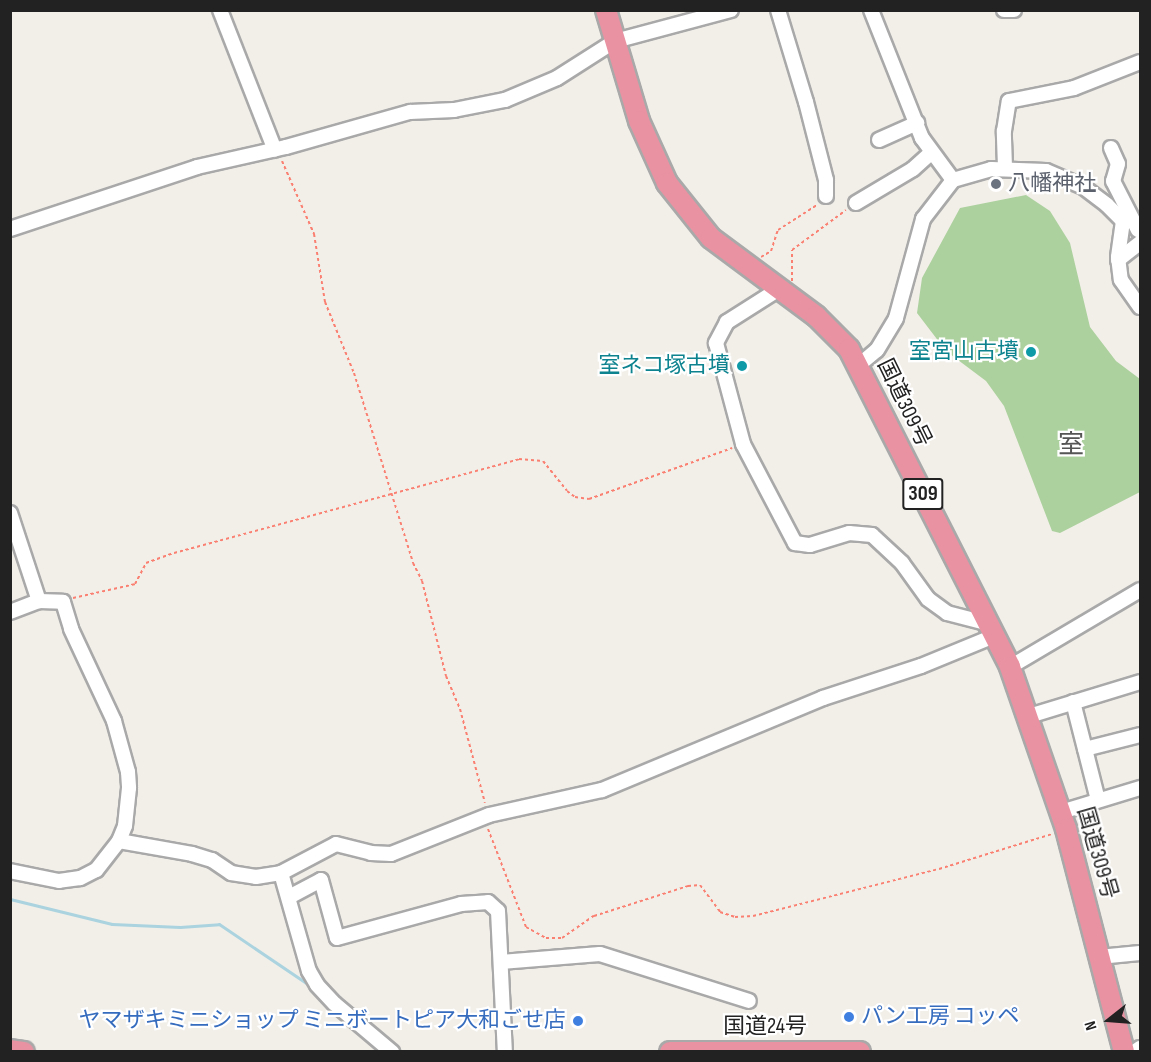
<!DOCTYPE html>
<html>
<head>
<meta charset="utf-8">
<style>
  body { margin:0 }
  #map { position:relative; width:1151px; height:1062px; overflow:hidden; background:#f2efe9; font-family:"Sofia Sans Condensed","Noto Sans JP",sans-serif }
  div>[style] { position:absolute }
  [style*='--x'] { left:calc(var(--x)*1px); top:calc(var(--y)*1px); width:calc(var(--w)*1px); rotate:calc(var(--a)*1deg) }
  .forest>* { inset:0; background:#add19e }
  .stream>* { height:3px; margin:-1.5px; padding:0 1.5px; transform-origin:1.5px; border-radius:1.5px; background:#aad3df }
  .path>* { height:2px; margin-top:-1px; transform-origin:0; background:repeating-linear-gradient(90deg,#fa8072 0 3px,transparent 0 6px) }
  .roads { filter:drop-shadow(2px 0 #a9a9a9) drop-shadow(-2px 0 #a9a9a9) drop-shadow(0 2px #a9a9a9) drop-shadow(0 -2px #a9a9a9) }
  .minor>* { height:14px; margin:-7px; padding:0 7px; transform-origin:7px; border-radius:7px; background:#fff }
  .highway>* { height:20px; margin:-10px; padding:0 10px; transform-origin:10px; border-radius:10px; background:#e892a2 }
  .dots>* { width:16px; height:16px; translate:-50% -50%; box-sizing:border-box; border:3px solid #fff; border-radius:50% }
  span { translate:-50% -50%; white-space:nowrap; text-align:center; line-height:1.15; -webkit-text-stroke:4.5px #fff; paint-order:stroke }
  .shield-label span { padding:2px 4px; background:#fff; border:2px solid; border-radius:4px; -webkit-text-stroke-width:0 }
  .shield-label { font-size:21px; color:#222; font-weight:700 }
  .worship-label { font-size:22px; color:#5b616d }
  .left { translate:0 -50%; text-align:left }
  .culture-label { font-size:22px; color:#0d838f }
  .right { translate:-100% -50%; text-align:right }
  .street-label { font-size:22px; color:#222 }
  .shop-label { font-size:22px; color:#366cbe }
  .quarter-label { font-size:26px; color:#555 }
  .frame { position:absolute; inset:0; border:12px solid #222; pointer-events:none }
  .north { position:absolute; left:1079px; top:990px; width:60px; height:60px; -webkit-text-stroke:4px #fff; paint-order:stroke; rotate:253deg; font-size:16px; font-weight:700; line-height:24px; text-align:center; color:#222 }
  .north::after { content:''; display:block; margin:auto; width:21px; height:27px; background:#222; clip-path:polygon(50% 0,100% 100%,50% 72%,0 100%) }
</style>
</head>
<body>
<div id="map">
  <div class="forest">
    <i style="clip-path:polygon(1026px 195px,1050px 211px,1070px 243px,1090px 327px,1116px 361px,1140px 379px,1140px 492px,1060px 533px,1052px 531px,1004px 406px,986px 381px,946px 351px,917px 313px,922px 278px,960px 208px)"></i>
  </div>
  <div class="stream">
    <i style="--x:10;--y:899;--w:105;--a:13.8"></i>
    <i style="--x:112;--y:924;--w:68;--a:2.5"></i>
    <i style="--x:180;--y:927;--w:39;--a:-4"></i>
    <i style="--x:219;--y:924;--w:112;--a:34.1"></i>
  </div>
  <div class="path">
    <i style="--x:282;--y:161;--w:80;--a:66.3"></i>
    <i style="--x:314;--y:234;--w:69;--a:80.8"></i>
    <i style="--x:325;--y:302;--w:77;--a:67.8"></i>
    <i style="--x:354;--y:373;--w:199;--a:72.7"></i>
    <i style="--x:413;--y:563;--w:20;--a:63"></i>
    <i style="--x:422;--y:581;--w:98;--a:75.8"></i>
    <i style="--x:446;--y:676;--w:36;--a:67"></i>
    <i style="--x:460;--y:709;--w:97;--a:75.1"></i>
    <i style="--x:761;--y:257;--w:12;--a:-31"></i>
    <i style="--x:771;--y:251;--w:22;--a:-72"></i>
    <i style="--x:778;--y:230;--w:46;--a:-32.7"></i>
    <i style="--x:792;--y:281;--w:31;--a:-90"></i>
    <i style="--x:792;--y:250;--w:67;--a:-36.5"></i>
    <i style="--x:73;--y:598;--w:64;--a:-12.7"></i>
    <i style="--x:135;--y:584;--w:24;--a:-62"></i>
    <i style="--x:146;--y:563;--w:30;--a:-20"></i>
    <i style="--x:174;--y:553;--w:358;--a:-15.2"></i>
    <i style="--x:519;--y:459;--w:24;--a:5"></i>
    <i style="--x:543;--y:461;--w:38;--a:51"></i>
    <i style="--x:567;--y:491;--w:10;--a:37"></i>
    <i style="--x:575;--y:497;--w:14;--a:8"></i>
    <i style="--x:589;--y:499;--w:152;--a:-19.6"></i>
    <i style="--x:488;--y:829;--w:105;--a:68.8"></i>
    <i style="--x:526;--y:927;--w:23;--a:29"></i>
    <i style="--x:546;--y:938;--w:16;--a:0"></i>
    <i style="--x:562;--y:938;--w:39;--a:-35"></i>
    <i style="--x:594;--y:916;--w:99;--a:-17.7"></i>
    <i style="--x:688;--y:886;--w:12;--a:-5"></i>
    <i style="--x:700;--y:885;--w:34;--a:53"></i>
    <i style="--x:720;--y:912;--w:16;--a:18"></i>
    <i style="--x:735;--y:917;--w:18;--a:-3"></i>
    <i style="--x:753;--y:916;--w:192;--a:-14.2"></i>
    <i style="--x:939;--y:869;--w:118;--a:-17.2"></i>
  </div>
  <div class="roads">
    <div class="minor">
      <i style="--x:220;--y:10;--w:150;--a:68.6"></i>
      <i style="--x:778;--y:10;--w:96;--a:73.1"></i>
      <i style="--x:806;--y:102;--w:81;--a:75.6"></i>
      <i style="--x:826;--y:180;--w:16;--a:90"></i>
      <i style="--x:871;--y:10;--w:138;--a:68.3"></i>
      <i style="--x:922;--y:138;--w:52;--a:53.6"></i>
      <i style="--x:1004;--y:10;--w:10;--a:0"></i>
      <i style="--x:879;--y:140;--w:42;--a:-24.1"></i>
      <i style="--x:1111;--y:148;--w:17;--a:66"></i>
      <i style="--x:1118;--y:164;--w:18;--a:106"></i>
      <i style="--x:1113;--y:181;--w:55;--a:63"></i>
      <i style="--x:1005;--y:167;--w:36;--a:-92"></i>
      <i style="--x:1004;--y:131;--w:30;--a:-81"></i>
      <i style="--x:1009;--y:101;--w:66;--a:-11.3"></i>
      <i style="--x:1074;--y:88;--w:71;--a:-21.5"></i>
      <i style="--x:856;--y:203;--w:66;--a:-30.8"></i>
      <i style="--x:913;--y:169;--w:25;--a:-42"></i>
      <i style="--x:10;--y:229;--w:197;--a:-18.3"></i>
      <i style="--x:197;--y:167;--w:91;--a:-12.7"></i>
      <i style="--x:286;--y:147;--w:129;--a:-15.8"></i>
      <i style="--x:410;--y:112;--w:44;--a:-2.6"></i>
      <i style="--x:454;--y:110;--w:52;--a:-11.1"></i>
      <i style="--x:505;--y:100;--w:56;--a:-22.9"></i>
      <i style="--x:557;--y:78;--w:69;--a:-32.5"></i>
      <i style="--x:615;--y:41;--w:120;--a:-15"></i>
      <i style="--x:1118;--y:260;--w:28;--a:-38"></i>
      <i style="--x:779;--y:289;--w:62;--a:147.6"></i>
      <i style="--x:727;--y:322;--w:24;--a:118"></i>
      <i style="--x:716;--y:343;--w:105;--a:75"></i>
      <i style="--x:743;--y:444;--w:112;--a:62.3"></i>
      <i style="--x:795;--y:543;--w:15;--a:8"></i>
      <i style="--x:810;--y:545;--w:41;--a:-17.1"></i>
      <i style="--x:849;--y:533;--w:23;--a:5"></i>
      <i style="--x:872;--y:535;--w:41;--a:43"></i>
      <i style="--x:902;--y:563;--w:44;--a:54.2"></i>
      <i style="--x:928;--y:599;--w:24;--a:36"></i>
      <i style="--x:947;--y:613;--w:40;--a:14.4"></i>
      <i style="--x:859;--y:365;--w:23;--a:-40"></i>
      <i style="--x:877;--y:350;--w:37;--a:-59"></i>
      <i style="--x:896;--y:318;--w:103;--a:-74.7"></i>
      <i style="--x:923;--y:219;--w:49;--a:-52.4"></i>
      <i style="--x:953;--y:180;--w:40;--a:-16"></i>
      <i style="--x:991;--y:169;--w:55;--a:2.1"></i>
      <i style="--x:1046;--y:171;--w:39;--a:23"></i>
      <i style="--x:1082;--y:186;--w:31;--a:37"></i>
      <i style="--x:1107;--y:205;--w:23;--a:45"></i>
      <i style="--x:1123;--y:221;--w:36;--a:98"></i>
      <i style="--x:1118;--y:257;--w:23;--a:83"></i>
      <i style="--x:1121;--y:280;--w:33;--a:55"></i>
      <i style="--x:10;--y:513;--w:93;--a:71.8"></i>
      <i style="--x:10;--y:612;--w:31;--a:-21"></i>
      <i style="--x:39;--y:601;--w:24;--a:2"></i>
      <i style="--x:63;--y:602;--w:28;--a:73"></i>
      <i style="--x:71;--y:629;--w:102;--a:64.9"></i>
      <i style="--x:114;--y:721;--w:53;--a:74.6"></i>
      <i style="--x:128;--y:772;--w:16;--a:86"></i>
      <i style="--x:129;--y:788;--w:38;--a:96"></i>
      <i style="--x:125;--y:826;--w:16;--a:112"></i>
      <i style="--x:119;--y:841;--w:37;--a:128"></i>
      <i style="--x:96;--y:870;--w:18;--a:153"></i>
      <i style="--x:80;--y:878;--w:21;--a:172"></i>
      <i style="--x:59;--y:881;--w:50;--a:-168.5"></i>
      <i style="--x:1010;--y:667;--w:151;--a:-30.6"></i>
      <i style="--x:1073;--y:702;--w:101;--a:75.7"></i>
      <i style="--x:1029;--y:716;--w:116;--a:-17"></i>
      <i style="--x:1085;--y:749;--w:57;--a:-14.3"></i>
      <i style="--x:1061;--y:812;--w:83;--a:-16.9"></i>
      <i style="--x:119;--y:841;--w:74;--a:10.1"></i>
      <i style="--x:192;--y:854;--w:21;--a:17"></i>
      <i style="--x:212;--y:860;--w:23;--a:34"></i>
      <i style="--x:231;--y:873;--w:25;--a:9"></i>
      <i style="--x:256;--y:877;--w:25;--a:-9"></i>
      <i style="--x:281;--y:873;--w:62;--a:-27.8"></i>
      <i style="--x:336;--y:844;--w:36;--a:14"></i>
      <i style="--x:371;--y:853;--w:20;--a:3"></i>
      <i style="--x:391;--y:854;--w:105;--a:-21.7"></i>
      <i style="--x:489;--y:815;--w:116;--a:-12.5"></i>
      <i style="--x:602;--y:790;--w:239;--a:-22.6"></i>
      <i style="--x:823;--y:698;--w:103;--a:-18.1"></i>
      <i style="--x:921;--y:666;--w:79;--a:-22.3"></i>
      <i style="--x:281;--y:873;--w:102;--a:74.1"></i>
      <i style="--x:309;--y:971;--w:16;--a:60"></i>
      <i style="--x:317;--y:985;--w:26;--a:47"></i>
      <i style="--x:335;--y:1004;--w:75;--a:40.1"></i>
      <i style="--x:289;--y:897;--w:36;--a:-28"></i>
      <i style="--x:321;--y:880;--w:60;--a:74.6"></i>
      <i style="--x:337;--y:938;--w:129;--a:-15.3"></i>
      <i style="--x:461;--y:904;--w:27;--a:-4"></i>
      <i style="--x:488;--y:902;--w:13;--a:42"></i>
      <i style="--x:498;--y:911;--w:141;--a:87.2"></i>
      <i style="--x:1099;--y:957;--w:41;--a:-5.6"></i>
      <i style="--x:501;--y:962;--w:99;--a:-4.6"></i>
      <i style="--x:600;--y:954;--w:156;--a:17.5"></i>
      <i style="--x:1134;--y:1052;--w:7;--a:-34"></i>
    </div>
    <div class="highway">
      <i style="--x:606;--y:10;--w:116;--a:73.4"></i>
      <i style="--x:639;--y:121;--w:68;--a:65.7"></i>
      <i style="--x:667;--y:183;--w:70;--a:51.3"></i>
      <i style="--x:711;--y:238;--w:131;--a:36.6"></i>
      <i style="--x:816;--y:316;--w:47;--a:45"></i>
      <i style="--x:849;--y:349;--w:356;--a:63.1"></i>
      <i style="--x:1010;--y:667;--w:171;--a:70.9"></i>
      <i style="--x:1066;--y:829;--w:230;--a:75.4"></i>
      <i style="--x:10;--y:1050;--w:14;--a:8"></i>
      <i style="--x:670;--y:1052;--w:190;--a:0"></i>
    </div>
  </div>
  <div class="dots">
    <i style="left:996px;top:184px;background:#6b7280"></i>
    <i style="left:1031px;top:352px;background:#0f9aa8"></i>
    <i style="left:742px;top:366px;background:#0f9aa8"></i>
    <i style="left:849px;top:1017px;background:#3f7fe0"></i>
    <i style="left:578px;top:1021px;background:#3f7fe0"></i>
  </div>
  <div class="shield-label">
    <span style="left:923px;top:494px">309</span>
  </div>
  <div class="worship-label">
    <span class="left" style="left:1008px;top:184px">八幡神社</span>
  </div>
  <div class="culture-label">
    <span class="right" style="left:1019px;top:352px">室宮山古墳</span>
    <span class="right" style="left:730px;top:366px">室ネコ塚古墳</span>
  </div>
  <div class="street-label">
    <span style="left:904px;top:403px;rotate:64deg">国道309号</span>
    <span style="left:1097px;top:853px;rotate:74deg">国道309号</span>
    <span style="left:765px;top:1027px">国道24号</span>
  </div>
  <div class="shop-label">
    <span class="left" style="left:861px;top:1017px">パン工房 コッペ</span>
    <span class="right" style="left:566px;top:1021px">ヤマザキミニショップ ミニボートピア大和ごせ店</span>
  </div>
  <div class="quarter-label">
    <span style="left:1071px;top:446px">室</span>
  </div>
  <div class="frame"></div>
  <div class="north">N</div>
</div>
</body>
</html>
